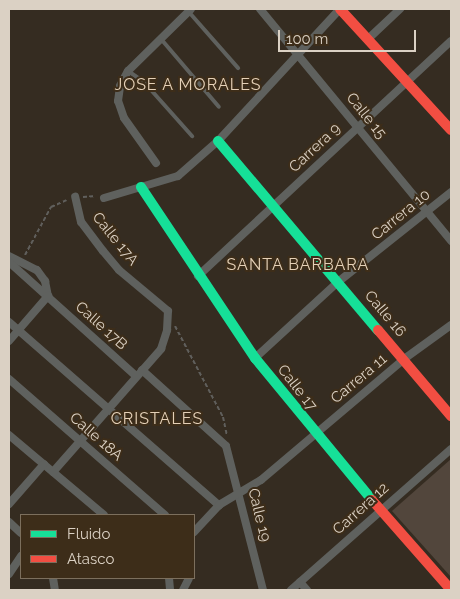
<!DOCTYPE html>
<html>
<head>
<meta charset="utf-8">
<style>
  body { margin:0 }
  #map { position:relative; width:460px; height:599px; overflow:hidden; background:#352c21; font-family:Raleway,sans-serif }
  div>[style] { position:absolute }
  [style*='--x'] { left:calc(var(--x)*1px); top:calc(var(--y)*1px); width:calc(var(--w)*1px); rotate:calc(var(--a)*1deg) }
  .building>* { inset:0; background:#52463c }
  .path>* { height:2px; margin-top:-1px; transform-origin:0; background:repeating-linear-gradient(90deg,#605f5c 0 4px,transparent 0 6.5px) }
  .lane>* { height:4px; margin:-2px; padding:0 2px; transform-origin:2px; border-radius:2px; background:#5f615e }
  .street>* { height:8px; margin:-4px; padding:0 4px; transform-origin:4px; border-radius:4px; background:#5f615e }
  .fast>* { height:10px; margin:-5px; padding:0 5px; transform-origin:5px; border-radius:5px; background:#16e098 }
  .jam>* { height:10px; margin:-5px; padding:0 5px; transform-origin:5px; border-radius:5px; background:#f24e42 }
  span { translate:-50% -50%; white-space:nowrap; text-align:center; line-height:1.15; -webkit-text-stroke:4px #3d2d19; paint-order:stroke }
  .street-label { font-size:15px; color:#dbd1c4 }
  .neighbourhood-label { font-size:16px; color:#e5d1b8; letter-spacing:1px }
  .frame { position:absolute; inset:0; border:10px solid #dbd1c4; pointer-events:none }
  .legend { position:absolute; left:20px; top:514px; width:175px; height:65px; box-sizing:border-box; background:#3d2d19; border:1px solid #7c6f5d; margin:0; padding:6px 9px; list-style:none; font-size:15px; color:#dbd1c4 }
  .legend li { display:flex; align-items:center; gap:10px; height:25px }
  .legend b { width:25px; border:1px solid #7c6f5d }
  .scale { position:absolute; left:278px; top:30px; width:138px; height:22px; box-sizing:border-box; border:2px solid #dbd1c4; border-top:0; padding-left:6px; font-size:15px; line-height:18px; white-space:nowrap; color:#dbd1c4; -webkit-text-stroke:4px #3d2d19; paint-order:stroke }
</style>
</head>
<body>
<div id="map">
  <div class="building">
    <i style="clip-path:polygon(451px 459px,451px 577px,392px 511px)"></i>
  </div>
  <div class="path">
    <i style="--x:83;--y:197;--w:13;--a:-4"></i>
    <i style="--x:25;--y:255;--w:55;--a:-61.6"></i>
    <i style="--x:51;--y:207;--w:17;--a:-24"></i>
    <i style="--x:175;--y:326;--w:103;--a:62.2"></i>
    <i style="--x:223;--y:417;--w:19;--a:78"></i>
  </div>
  <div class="lane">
    <i style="--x:188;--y:11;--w:76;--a:48.7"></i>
    <i style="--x:161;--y:39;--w:89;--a:49.5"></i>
    <i style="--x:128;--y:71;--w:18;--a:34"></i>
    <i style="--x:143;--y:81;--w:74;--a:48.3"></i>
  </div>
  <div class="street">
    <i style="--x:260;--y:9;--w:301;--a:50.5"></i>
    <i style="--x:368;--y:39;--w:44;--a:-43.2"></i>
    <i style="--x:156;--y:163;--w:55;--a:-125.4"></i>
    <i style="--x:124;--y:118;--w:18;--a:-109"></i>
    <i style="--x:118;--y:101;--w:15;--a:-82"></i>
    <i style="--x:120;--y:86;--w:17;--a:-62"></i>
    <i style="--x:128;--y:71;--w:88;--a:-44.5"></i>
    <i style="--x:104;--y:198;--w:77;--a:-16.6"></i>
    <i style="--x:178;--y:176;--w:53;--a:-41.2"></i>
    <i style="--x:218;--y:141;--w:180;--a:-47.3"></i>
    <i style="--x:9;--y:256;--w:31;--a:27"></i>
    <i style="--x:37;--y:270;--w:14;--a:54"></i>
    <i style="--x:45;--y:281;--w:15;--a:79"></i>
    <i style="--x:9;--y:262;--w:171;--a:41.9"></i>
    <i style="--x:198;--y:276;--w:345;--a:-42.9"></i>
    <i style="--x:9;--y:322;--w:279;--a:41.1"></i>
    <i style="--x:9;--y:341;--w:60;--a:-49.1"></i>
    <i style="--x:255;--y:358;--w:113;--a:-42.5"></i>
    <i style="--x:338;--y:282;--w:144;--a:-38.5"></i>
    <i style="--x:142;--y:370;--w:113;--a:42.1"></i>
    <i style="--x:226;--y:446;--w:149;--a:75.6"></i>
    <i style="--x:9;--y:379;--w:207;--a:41.1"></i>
    <i style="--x:9;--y:435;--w:124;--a:40.1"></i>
    <i style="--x:53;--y:472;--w:164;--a:-48.7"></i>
    <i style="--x:161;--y:349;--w:20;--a:-72"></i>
    <i style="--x:167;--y:330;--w:19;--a:-87"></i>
    <i style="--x:168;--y:311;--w:64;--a:-140.1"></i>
    <i style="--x:119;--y:270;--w:25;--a:-130"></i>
    <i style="--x:103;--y:251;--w:36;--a:-127"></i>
    <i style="--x:81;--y:222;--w:26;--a:-103"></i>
    <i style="--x:9;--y:504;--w:53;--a:-48.8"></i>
    <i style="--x:9;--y:522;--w:16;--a:43"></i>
    <i style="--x:194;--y:532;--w:37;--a:-47"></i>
    <i style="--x:219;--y:505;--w:49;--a:-30.8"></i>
    <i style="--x:261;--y:480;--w:187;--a:-40.2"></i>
    <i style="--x:404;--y:359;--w:58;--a:-35.9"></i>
    <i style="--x:9;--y:574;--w:22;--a:-56"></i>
    <i style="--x:53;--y:578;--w:12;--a:81"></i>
    <i style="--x:169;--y:578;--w:12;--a:85"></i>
    <i style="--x:300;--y:582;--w:11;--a:49"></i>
    <i style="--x:183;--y:590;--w:13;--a:-63"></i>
    <i style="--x:291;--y:590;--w:213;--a:-41.4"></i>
  </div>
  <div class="fast">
    <i style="--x:218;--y:141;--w:248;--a:49.8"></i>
    <i style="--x:141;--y:187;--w:206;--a:56.3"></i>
    <i style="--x:255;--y:358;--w:184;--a:50.5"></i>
  </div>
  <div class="jam">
    <i style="--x:340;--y:9;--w:164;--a:47.5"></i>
    <i style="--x:378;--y:330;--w:113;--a:49.7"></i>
    <i style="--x:372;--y:500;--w:120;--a:48.7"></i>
  </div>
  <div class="street-label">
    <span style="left:366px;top:116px;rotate:51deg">Calle 15</span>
    <span style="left:315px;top:148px;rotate:-43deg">Carrera 9</span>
    <span style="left:401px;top:215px;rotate:-39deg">Carrera 10</span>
    <span style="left:115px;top:239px;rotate:51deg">Calle 17A</span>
    <span style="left:385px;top:314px;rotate:50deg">Calle 16</span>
    <span style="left:101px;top:326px;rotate:42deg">Calle 17B</span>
    <span style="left:359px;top:379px;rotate:-40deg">Carrera 11</span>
    <span style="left:297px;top:388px;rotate:52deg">Calle 17</span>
    <span style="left:96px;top:437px;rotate:41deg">Calle 18A</span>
    <span style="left:361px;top:509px;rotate:-42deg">Carrera 12</span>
    <span style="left:259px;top:515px;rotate:76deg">Calle 19</span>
  </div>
  <div class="neighbourhood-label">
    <span style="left:188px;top:85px">JOSE A MORALES</span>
    <span style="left:298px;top:265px">SANTA BARBARA</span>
    <span style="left:157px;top:419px">CRISTALES</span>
  </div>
  <div class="frame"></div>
  <ul class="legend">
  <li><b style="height:6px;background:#16e098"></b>Fluido</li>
  <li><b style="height:6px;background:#f24e42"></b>Atasco</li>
  </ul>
  <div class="scale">100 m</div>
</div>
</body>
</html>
